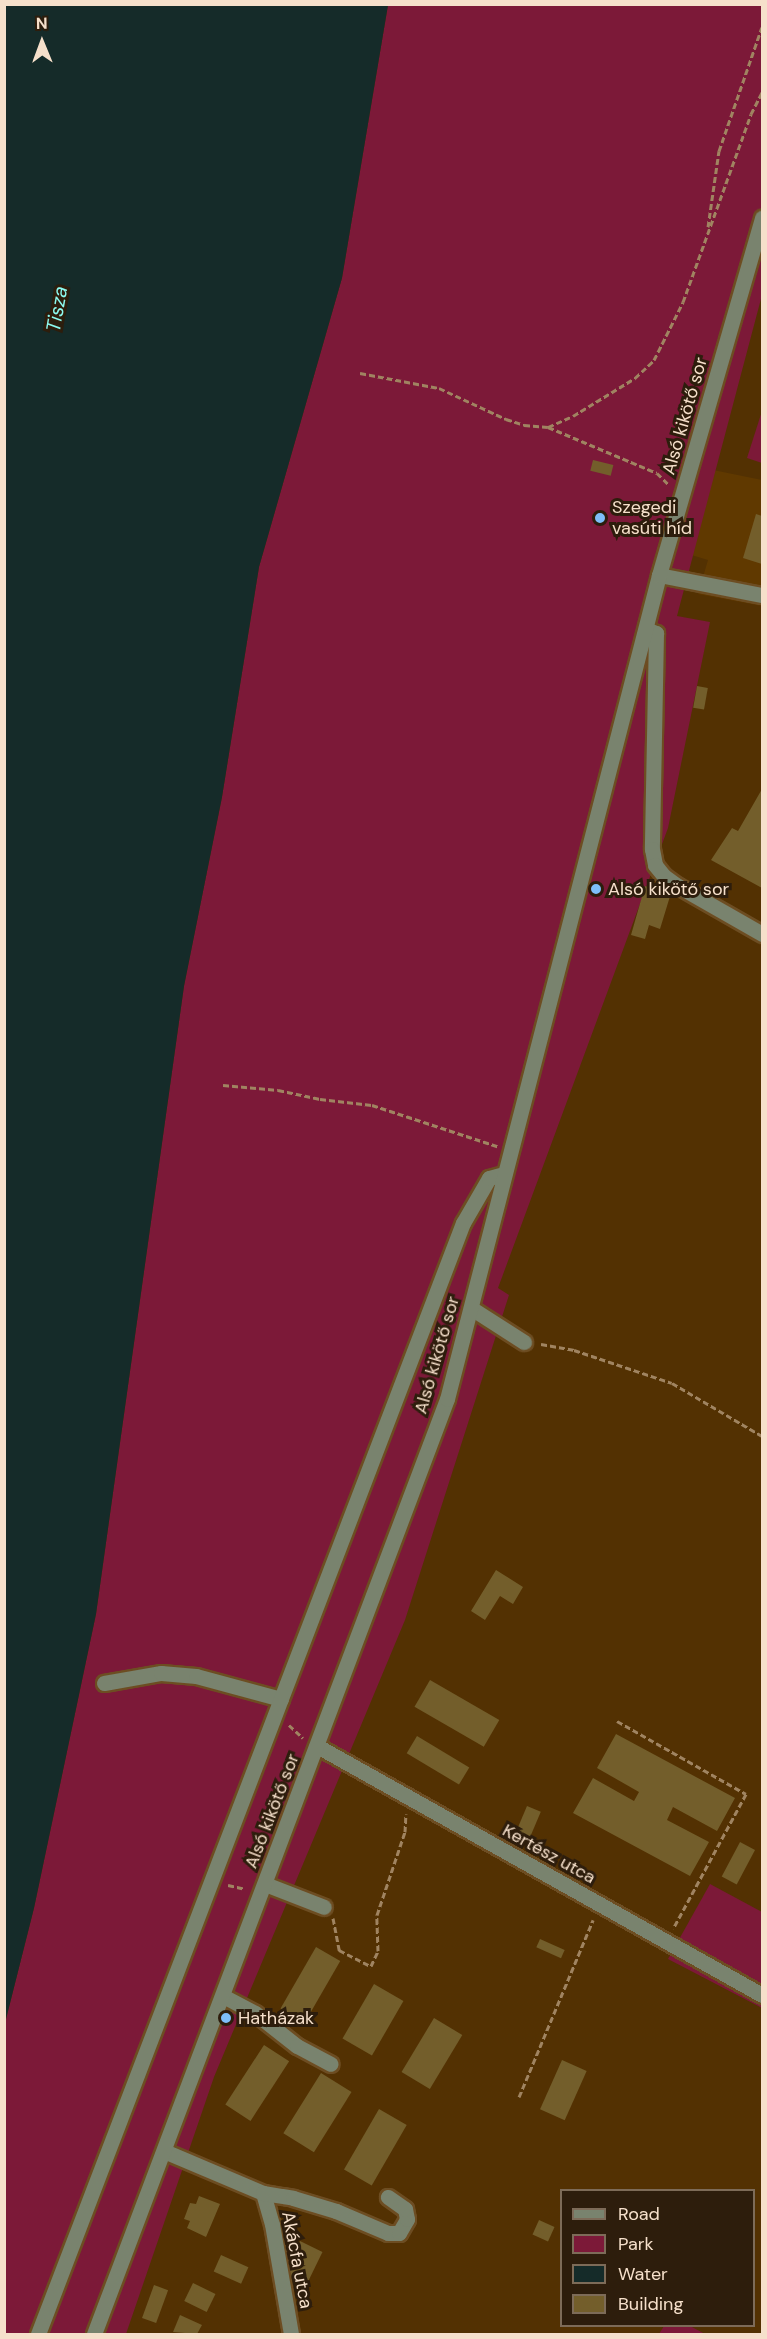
<!DOCTYPE html>
<html>
<head>
<meta charset="utf-8">
<style>
  body { margin:0 }
  #map { position:relative; width:767px; height:2339px; overflow:hidden; background:#533102; font-family:"DM Sans",sans-serif }
  div>[style] { position:absolute }
  [style*='--x'] { left:calc(var(--x)*1px); top:calc(var(--y)*1px); width:calc(var(--w)*1px); rotate:calc(var(--a)*1deg) }
  .built>* { inset:0; background:#603900 }
  .green>* { inset:0; background:#7c1938 }
  .water>* { inset:0; background:#152b29 }
  .building>* { inset:0; background:#735e2b; transform-origin:0 0 }
  .path>* { height:3px; margin-top:-1.5px; transform-origin:0; background:repeating-linear-gradient(90deg,#a08461 0 6px,transparent 0 9px) }
  .roads { filter:drop-shadow(2px 0 #6d4d22) drop-shadow(-2px 0 #6d4d22) drop-shadow(0 2px #6d4d22) drop-shadow(0 -2px #6d4d22) }
  .minor>* { height:15px; margin:-7.5px; padding:0 7.5px; transform-origin:7.5px; border-radius:7.5px; background:#79836e }
  .dots>* { width:16px; height:16px; translate:-50% -50%; box-sizing:border-box; border:3px solid #2d1d0c; border-radius:50% }
  span { translate:-50% -50%; white-space:nowrap; text-align:center; line-height:1.15; -webkit-text-stroke:6px #2d1d0c; paint-order:stroke }
  .street-label { font-size:18px; color:#f6e0cb }
  .poi-label { font-size:18px; color:#f6e0cb }
  .left { translate:0 -50%; text-align:left }
  .water-label { font-size:20px; color:#8cfaf0; font-style:italic }
  .frame { position:absolute; inset:0; border:6px solid #f6e0cb; pointer-events:none }
  .legend { position:absolute; left:560px; top:2189px; width:195px; height:138px; box-sizing:border-box; background:#2d1d0c; border:2px solid #7d6b58; margin:0; padding:8px 10px; list-style:none; font-size:18px; color:#f6e0cb }
  .legend li { display:flex; align-items:center; gap:12px; height:30px }
  .legend b { width:30px; border:2px solid #7d6b58 }
  .north { position:absolute; left:12px; top:12px; width:60px; height:60px; -webkit-text-stroke:4px #2d1d0c; paint-order:stroke; rotate:359deg; font-size:16px; font-weight:700; line-height:24px; text-align:center; color:#f6e0cb }
  .north::after { content:''; display:block; margin:auto; width:21px; height:27px; background:#f6e0cb; clip-path:polygon(50% 0,100% 100%,50% 72%,0 100%) }
</style>
</head>
<body>
<div id="map">
  <div class="built">
    <i style="clip-path:polygon(713px 470px,762px 480px,762px 606px,698px 594px,708px 560px,688px 554px)"></i>
  </div>
  <div class="green">
    <i style="clip-path:polygon(388px 5px,762px 5px,762px 295px,677px 616px,710px 622px,668px 828px,498px 1288px,509px 1295px,405px 1620px,214px 2077px,126px 2334px,5px 2334px,5px 2023px,34px 1908px,96px 1614px,184px 986px,222px 797px,259px 567px,342px 278px)"></i>
    <i style="clip-path:polygon(762px 411px,762px 463px,747px 458px)"></i>
    <i style="clip-path:polygon(710px 1884px,762px 1912px,762px 2008px,668px 1959px)"></i>
    <i style="clip-path:polygon(664px 2326px,690px 2326px,705px 2334px,659px 2334px)"></i>
  </div>
  <div class="water">
    <i style="clip-path:polygon(5px 4px,388px 5px,342px 278px,259px 567px,222px 797px,184px 986px,96px 1614px,34px 1908px,5px 2023px)"></i>
  </div>
  <div class="building">
    <i style="left:593px;top:460px;width:21px;height:11px;rotate:14deg"></i>
    <i style="clip-path:polygon(756px 514px,762px 516px,762px 564px,743px 558px)"></i>
    <i style="left:697px;top:686px;width:11px;height:22px;rotate:10deg"></i>
    <i style="clip-path:polygon(762px 789px,762px 888px,711px 860px,732px 828px,738px 831px)"></i>
    <i style="clip-path:polygon(645px 886px,671px 893px,660px 929px,649px 925px,645px 939px,631px 935px)"></i>
    <i style="clip-path:polygon(496px 1570px,523px 1587px,513px 1604px,500px 1596px,485px 1620px,471px 1611px)"></i>
    <i style="left:430px;top:1680px;width:80px;height:31px;rotate:30deg"></i>
    <i style="clip-path:polygon(616px 1734px,735px 1798px,717px 1831px,673px 1807px,667px 1820px,709px 1842px,690px 1876px,573px 1813px,593px 1778px,634px 1801px,639px 1792px,597px 1768px)"></i>
    <i style="left:417px;top:1736px;width:61px;height:20px;rotate:31deg"></i>
    <i style="left:527px;top:1806px;width:15px;height:36px;rotate:23deg"></i>
    <i style="left:740px;top:1842px;width:17px;height:39px;rotate:28deg"></i>
    <i style="left:540px;top:1939px;width:27px;height:9px;rotate:24deg"></i>
    <i style="left:316px;top:1947px;width:28px;height:71px;rotate:30deg"></i>
    <i style="left:374px;top:1984px;width:34px;height:63px;rotate:30deg"></i>
    <i style="left:434px;top:2018px;width:33px;height:63px;rotate:31deg"></i>
    <i style="left:264px;top:2045px;width:30px;height:71px;rotate:33deg"></i>
    <i style="left:562px;top:2060px;width:27px;height:54px;rotate:24deg"></i>
    <i style="left:321px;top:2073px;width:36px;height:71px;rotate:32deg"></i>
    <i style="left:379px;top:2109px;width:32px;height:70px;rotate:30deg"></i>
    <i style="clip-path:polygon(199px 2196px,220px 2204px,206px 2237px,187px 2228px,190px 2221px,184px 2219px,190px 2203px,196px 2204px)"></i>
    <i style="left:539px;top:2220px;width:17px;height:16px;rotate:24deg"></i>
    <i style="left:300px;top:2241px;width:25px;height:37px;rotate:26deg"></i>
    <i style="left:221px;top:2255px;width:30px;height:18px;rotate:24deg"></i>
    <i style="left:193px;top:2283px;width:25px;height:20px;rotate:26deg"></i>
    <i style="left:154px;top:2285px;width:15px;height:35px;rotate:20deg"></i>
    <i style="clip-path:polygon(180px 2315px,202px 2325px,197px 2334px,173px 2332px)"></i>
  </div>
  <div class="path">
    <i style="--x:708;--y:227;--w:77;--a:-81.8"></i>
    <i style="--x:719;--y:151;--w:131;--a:-70.9"></i>
    <i style="--x:360;--y:373;--w:80;--a:10.8"></i>
    <i style="--x:439;--y:388;--w:74;--a:24.8"></i>
    <i style="--x:506;--y:419;--w:19;--a:18"></i>
    <i style="--x:524;--y:425;--w:24;--a:5"></i>
    <i style="--x:548;--y:427;--w:27;--a:-24"></i>
    <i style="--x:573;--y:416;--w:73;--a:-31.5"></i>
    <i style="--x:635;--y:378;--w:26;--a:-43"></i>
    <i style="--x:654;--y:360;--w:65;--a:-63.4"></i>
    <i style="--x:683;--y:302;--w:200;--a:-70.1"></i>
    <i style="--x:751;--y:114;--w:25;--a:-63"></i>
    <i style="--x:548;--y:427;--w:118;--a:22.9"></i>
    <i style="--x:657;--y:473;--w:16;--a:45"></i>
    <i style="--x:223;--y:1085;--w:55;--a:5.2"></i>
    <i style="--x:278;--y:1090;--w:43;--a:12.1"></i>
    <i style="--x:320;--y:1099;--w:52;--a:6.6"></i>
    <i style="--x:372;--y:1105;--w:132;--a:18.2"></i>
    <i style="--x:541;--y:1344;--w:34;--a:10"></i>
    <i style="--x:574;--y:1350;--w:103;--a:18.6"></i>
    <i style="--x:672;--y:1383;--w:104;--a:30.5"></i>
    <i style="--x:617;--y:1721;--w:148;--a:29.5"></i>
    <i style="--x:746;--y:1794;--w:153;--a:118.4"></i>
    <i style="--x:289;--y:1725;--w:19;--a:43"></i>
    <i style="--x:228;--y:1885;--w:17;--a:13"></i>
    <i style="--x:333;--y:1918;--w:33;--a:79"></i>
    <i style="--x:339;--y:1950;--w:36;--a:27"></i>
    <i style="--x:371;--y:1966;--w:17;--a:-65"></i>
    <i style="--x:378;--y:1951;--w:36;--a:-92"></i>
    <i style="--x:377;--y:1915;--w:88;--a:-71.4"></i>
    <i style="--x:405;--y:1832;--w:18;--a:-87"></i>
    <i style="--x:519;--y:2097;--w:192;--a:-67.3"></i>
  </div>
  <div class="roads">
    <div class="minor">
      <i style="--x:659;--y:575;--w:105;--a:11"></i>
      <i style="--x:646;--y:629;--w:11;--a:22"></i>
      <i style="--x:656;--y:633;--w:216;--a:91.1"></i>
      <i style="--x:652;--y:849;--w:16;--a:79"></i>
      <i style="--x:655;--y:865;--w:14;--a:51"></i>
      <i style="--x:664;--y:876;--w:17;--a:36"></i>
      <i style="--x:678;--y:886;--w:97;--a:29.7"></i>
      <i style="--x:471;--y:1308;--w:63;--a:32.7"></i>
      <i style="--x:104;--y:1683;--w:58;--a:-10"></i>
      <i style="--x:161;--y:1673;--w:35;--a:5"></i>
      <i style="--x:196;--y:1676;--w:88;--a:15.1"></i>
      <i style="--x:317;--y:1746;--w:510;--a:29.23"></i>
      <i style="--x:265;--y:1884;--w:63;--a:21.3"></i>
      <i style="--x:223;--y:1996;--w:36;--a:28"></i>
      <i style="--x:255;--y:2013;--w:53;--a:38.2"></i>
      <i style="--x:297;--y:2046;--w:38;--a:28"></i>
      <i style="--x:164;--y:2151;--w:108;--a:23"></i>
      <i style="--x:263;--y:2193;--w:32;--a:74"></i>
      <i style="--x:272;--y:2224;--w:112;--a:80.2"></i>
      <i style="--x:263;--y:2193;--w:30;--a:9"></i>
      <i style="--x:293;--y:2198;--w:45;--a:16.8"></i>
      <i style="--x:336;--y:2211;--w:56;--a:22.9"></i>
      <i style="--x:388;--y:2233;--w:11;--a:0"></i>
      <i style="--x:399;--y:2233;--w:16;--a:-60"></i>
      <i style="--x:407;--y:2219;--w:10;--a:-101"></i>
      <i style="--x:405;--y:2209;--w:21;--a:-145"></i>
      <i style="--x:38;--y:2334;--w:1190;--a:-69.07"></i>
      <i style="--x:463;--y:1223;--w:52;--a:-60"></i>
      <i style="--x:489;--y:1178;--w:16;--a:-15"></i>
      <i style="--x:94;--y:2334;--w:999;--a:-69.32"></i>
      <i style="--x:447;--y:1399;--w:851;--a:-75.57"></i>
      <i style="--x:659;--y:575;--w:372;--a:-73.9"></i>
    </div>
  </div>
  <div class="dots">
    <i style="left:600px;top:518px;background:#7ebef9"></i>
    <i style="left:596px;top:889px;background:#7ebef9"></i>
    <i style="left:226px;top:2018px;background:#7ebef9"></i>
  </div>
  <div class="street-label">
    <span style="left:685px;top:416px;rotate:-74deg">Alsó kikötő sor</span>
    <span style="left:437px;top:1355px;rotate:-74deg">Alsó kikötő sor</span>
    <span style="left:272px;top:1811px;rotate:-69deg">Alsó kikötő sor</span>
    <span style="left:549px;top:1854px;rotate:29deg">Kertész utca</span>
    <span style="left:297px;top:2260px;rotate:79deg">Akácfa utca</span>
  </div>
  <div class="poi-label">
    <span class="left" style="left:612px;top:518px">Szegedi<br>vasúti híd</span>
    <span class="left" style="left:608px;top:889px">Alsó kikötő sor</span>
    <span class="left" style="left:238px;top:2018px">Hatházak</span>
  </div>
  <div class="water-label">
    <span style="left:57px;top:309px;rotate:-80deg">Tisza</span>
  </div>
  <div class="frame"></div>
  <ul class="legend">
  <li><b style="height:8px;background:#79836e"></b>Road</li>
  <li><b style="height:16px;background:#7c1938"></b>Park</li>
  <li><b style="height:16px;background:#152b29"></b>Water</li>
  <li><b style="height:16px;background:#735e2b"></b>Building</li>
  </ul>
  <div class="north">N</div>
</div>
</body>
</html>
